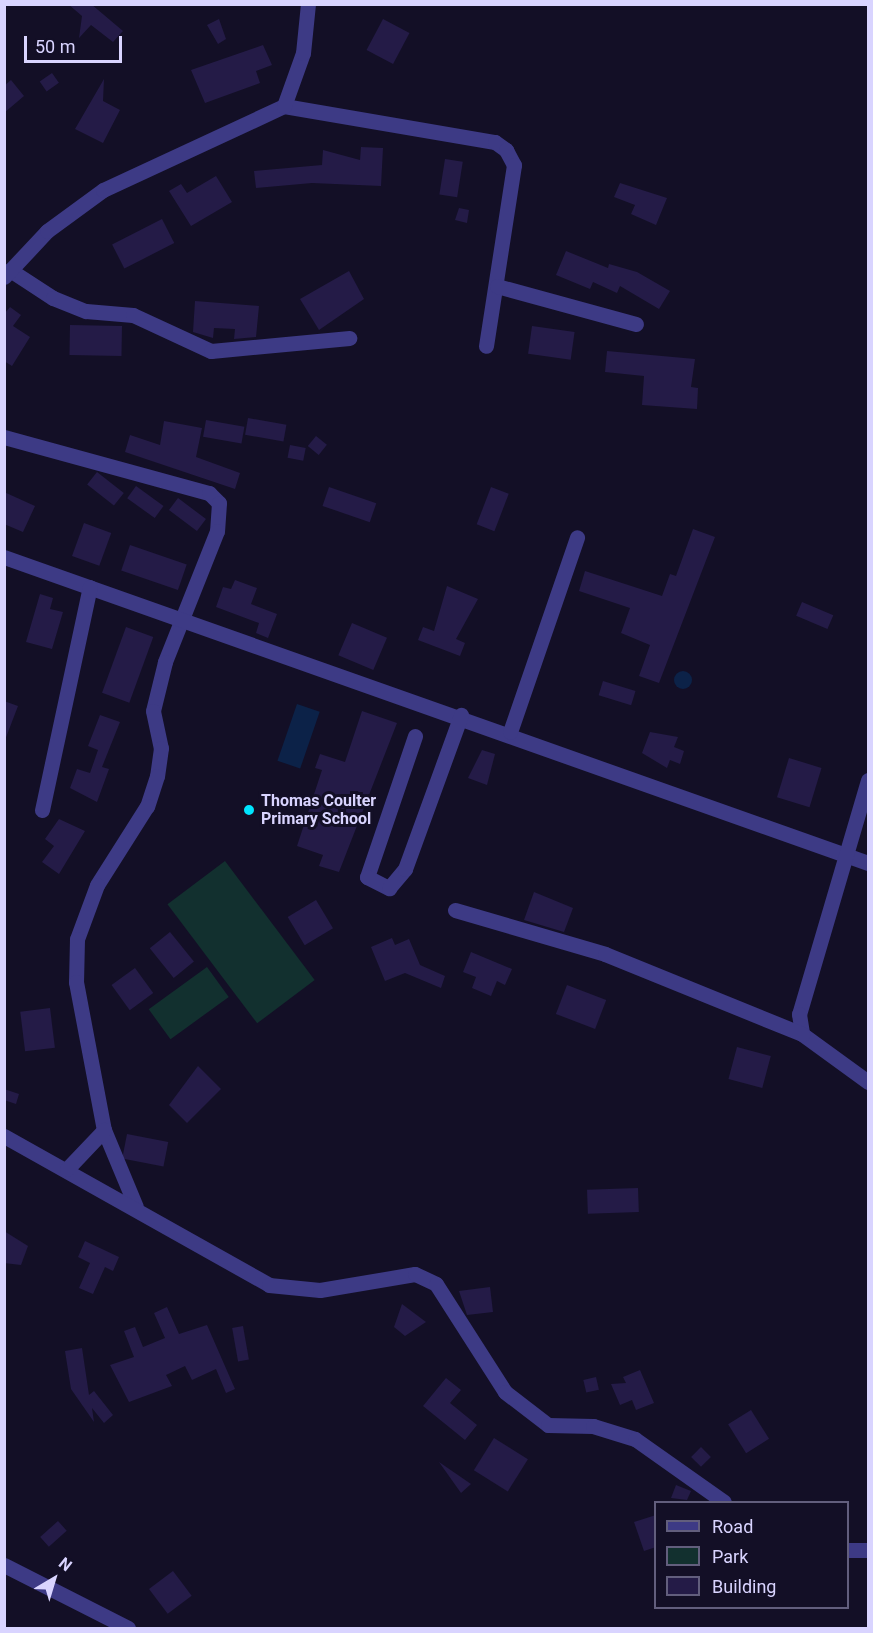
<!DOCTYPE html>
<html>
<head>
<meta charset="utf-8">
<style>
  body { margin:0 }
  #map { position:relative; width:873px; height:1633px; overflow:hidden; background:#130f26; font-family:Roboto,sans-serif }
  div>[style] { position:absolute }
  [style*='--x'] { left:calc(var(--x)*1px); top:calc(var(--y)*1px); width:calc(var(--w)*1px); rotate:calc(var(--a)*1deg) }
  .green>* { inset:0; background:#12302f; transform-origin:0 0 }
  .water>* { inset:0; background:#0c2248; transform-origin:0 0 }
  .round { border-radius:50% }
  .building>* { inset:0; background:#241b47; transform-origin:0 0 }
  .minor>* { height:15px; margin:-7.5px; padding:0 7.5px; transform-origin:7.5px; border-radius:7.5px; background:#3d3a85 }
  .dots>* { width:16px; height:16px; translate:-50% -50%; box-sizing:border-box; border:3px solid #130f26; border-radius:50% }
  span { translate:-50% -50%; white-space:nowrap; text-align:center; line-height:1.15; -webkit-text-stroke:6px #130f26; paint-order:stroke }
  .poi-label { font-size:16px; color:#d9d4ff; font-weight:700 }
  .left { translate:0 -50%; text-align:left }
  .frame { position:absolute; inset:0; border:6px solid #d9d4ff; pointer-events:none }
  .legend { position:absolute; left:654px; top:1501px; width:195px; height:108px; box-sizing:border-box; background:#130f26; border:2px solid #625e7d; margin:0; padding:8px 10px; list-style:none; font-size:18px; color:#d9d4ff }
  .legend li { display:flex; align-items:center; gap:12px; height:30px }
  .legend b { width:30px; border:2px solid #625e7d }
  .north { position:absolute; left:24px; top:1549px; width:60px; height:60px; -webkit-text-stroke:4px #130f26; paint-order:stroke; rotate:38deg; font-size:16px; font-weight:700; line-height:24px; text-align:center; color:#d9d4ff }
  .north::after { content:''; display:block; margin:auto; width:21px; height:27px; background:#d9d4ff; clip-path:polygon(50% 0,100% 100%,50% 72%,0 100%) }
  .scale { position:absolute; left:24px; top:36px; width:98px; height:27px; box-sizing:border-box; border:3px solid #d9d4ff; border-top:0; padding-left:8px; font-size:18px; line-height:21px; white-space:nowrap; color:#d9d4ff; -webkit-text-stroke:4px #130f26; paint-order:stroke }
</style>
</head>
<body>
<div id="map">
  <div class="green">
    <i style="left:225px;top:861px;width:149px;height:72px;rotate:53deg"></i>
    <i style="left:207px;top:967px;width:37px;height:72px;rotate:54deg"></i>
  </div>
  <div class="water">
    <i class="round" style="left:674px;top:671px;width:18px;height:18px"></i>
    <i style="left:297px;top:704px;width:24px;height:60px;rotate:19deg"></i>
  </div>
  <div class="building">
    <i style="clip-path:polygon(68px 4px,91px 4px,123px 31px,113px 42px,91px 25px,79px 38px,82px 16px)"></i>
    <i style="clip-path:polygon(219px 19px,226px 39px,218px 44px,207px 25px)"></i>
    <i style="left:383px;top:19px;width:30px;height:35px;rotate:28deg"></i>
    <i style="clip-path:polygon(263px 45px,272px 65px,256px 71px,260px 83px,205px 103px,191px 70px)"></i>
    <i style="left:52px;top:73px;width:12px;height:15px;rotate:55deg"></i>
    <i style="clip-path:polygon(104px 79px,103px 101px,120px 110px,103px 143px,75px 129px)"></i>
    <i style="clip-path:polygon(11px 80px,24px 96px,4px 113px,4px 86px)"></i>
    <i style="clip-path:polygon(361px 147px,383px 148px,381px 186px,312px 183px,256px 188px,254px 171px,322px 165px,323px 150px,360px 160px)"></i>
    <i style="left:445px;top:159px;width:18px;height:36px;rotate:9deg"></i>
    <i style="clip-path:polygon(216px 176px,232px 202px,191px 226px,169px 191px,181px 184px,187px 193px)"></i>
    <i style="clip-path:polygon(620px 183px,667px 198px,656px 225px,631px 214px,635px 205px,614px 197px)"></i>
    <i style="clip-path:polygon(459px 208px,469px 210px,467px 223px,455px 220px)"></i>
    <i style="left:162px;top:219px;width:27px;height:56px;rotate:63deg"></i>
    <i style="clip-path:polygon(566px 251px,608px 268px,609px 264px,637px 272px,670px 291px,659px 309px,620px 286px,617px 293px,593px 282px,590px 289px,556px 275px)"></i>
    <i style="clip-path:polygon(349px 271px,364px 299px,319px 330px,300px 299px)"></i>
    <i style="clip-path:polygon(195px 301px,259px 306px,256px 337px,234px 339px,235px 329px,214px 328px,213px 338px,193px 332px)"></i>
    <i style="clip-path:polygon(10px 307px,21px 315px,13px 326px,30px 337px,12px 366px,4px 361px,4px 314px)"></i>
    <i style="left:70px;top:325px;width:52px;height:30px;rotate:1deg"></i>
    <i style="left:532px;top:326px;width:43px;height:28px;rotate:8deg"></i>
    <i style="clip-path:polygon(607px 351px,695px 359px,691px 387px,698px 388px,697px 409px,642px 405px,644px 376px,605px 372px)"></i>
    <i style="left:248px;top:418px;width:39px;height:17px;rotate:10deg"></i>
    <i style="left:206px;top:420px;width:39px;height:17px;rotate:10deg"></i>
    <i style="clip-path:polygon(164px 421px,202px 428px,196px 457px,240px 473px,235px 489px,125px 452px,130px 435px,160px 445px)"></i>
    <i style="left:316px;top:436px;width:14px;height:13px;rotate:39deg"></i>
    <i style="left:290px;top:445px;width:16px;height:13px;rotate:11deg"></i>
    <i style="left:97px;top:472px;width:34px;height:16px;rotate:38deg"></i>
    <i style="left:136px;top:486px;width:34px;height:15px;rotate:36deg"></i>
    <i style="left:329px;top:487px;width:50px;height:20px;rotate:19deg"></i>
    <i style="left:491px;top:487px;width:19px;height:40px;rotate:21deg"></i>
    <i style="clip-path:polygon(4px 492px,35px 506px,23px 532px,4px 524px)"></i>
    <i style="left:178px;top:498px;width:35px;height:15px;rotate:37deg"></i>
    <i style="left:84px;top:523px;width:29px;height:35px;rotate:20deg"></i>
    <i style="clip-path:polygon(693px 529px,715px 537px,659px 683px,639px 676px,650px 645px,621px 633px,630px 608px,579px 591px,585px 571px,662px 596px,670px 574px,676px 576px)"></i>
    <i style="left:130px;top:545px;width:60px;height:27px;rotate:19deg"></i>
    <i style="clip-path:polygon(235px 580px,257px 588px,251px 604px,277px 614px,268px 638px,256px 633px,259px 623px,216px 607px,223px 587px,231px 589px)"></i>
    <i style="clip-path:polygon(447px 586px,478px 599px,456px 639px,465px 643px,460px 656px,418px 640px,423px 627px,434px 631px)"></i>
    <i style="clip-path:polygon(40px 594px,53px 598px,50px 609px,63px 612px,52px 649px,26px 642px)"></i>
    <i style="left:802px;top:602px;width:34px;height:15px;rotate:23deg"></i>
    <i style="left:352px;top:623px;width:38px;height:35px;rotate:23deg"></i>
    <i style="left:126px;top:627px;width:29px;height:70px;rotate:20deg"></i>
    <i style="left:603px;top:681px;width:34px;height:15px;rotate:17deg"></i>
    <i style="clip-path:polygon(4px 701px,18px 706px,5px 740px,4px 740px)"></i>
    <i style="clip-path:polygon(362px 711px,397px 723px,339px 872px,319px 866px,323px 855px,297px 846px,322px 770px,315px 768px,320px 754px,345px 762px)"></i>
    <i style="clip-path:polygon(100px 715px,120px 722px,102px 767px,109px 769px,97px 802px,70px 788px,77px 769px,90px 773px,98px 750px,88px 746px)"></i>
    <i style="clip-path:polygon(650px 732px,678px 737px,674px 747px,684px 751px,680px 764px,670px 760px,667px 768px,642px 753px)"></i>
    <i style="clip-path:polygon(482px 750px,495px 754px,487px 785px,468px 778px)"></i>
    <i style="left:789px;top:758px;width:34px;height:41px;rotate:17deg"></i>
    <i style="clip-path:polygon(59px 819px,85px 831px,59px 874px,42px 862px,54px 846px,45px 839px)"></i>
    <i style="clip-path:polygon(534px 892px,573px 908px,564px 932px,524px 920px)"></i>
    <i style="left:316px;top:900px;width:33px;height:33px;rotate:59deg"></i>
    <i style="left:170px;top:932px;width:38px;height:26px;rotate:51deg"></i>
    <i style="clip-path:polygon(392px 938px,395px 945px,409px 939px,420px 965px,445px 976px,441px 988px,405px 973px,385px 981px,371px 947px)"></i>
    <i style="clip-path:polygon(471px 952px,512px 969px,505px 985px,497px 981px,491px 996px,472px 988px,476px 977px,463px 972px)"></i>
    <i style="left:135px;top:968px;width:31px;height:29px;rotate:54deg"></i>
    <i style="left:567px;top:985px;width:42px;height:31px;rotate:21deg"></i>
    <i style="left:50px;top:1008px;width:40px;height:30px;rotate:83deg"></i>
    <i style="left:737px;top:1047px;width:35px;height:33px;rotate:15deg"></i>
    <i style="clip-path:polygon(198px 1066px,221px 1089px,187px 1123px,169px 1105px)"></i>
    <i style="clip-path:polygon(4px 1089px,19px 1094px,16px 1104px,4px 1100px)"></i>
    <i style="left:127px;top:1134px;width:42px;height:25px;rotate:11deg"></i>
    <i style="left:638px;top:1188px;width:24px;height:51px;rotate:88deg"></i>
    <i style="clip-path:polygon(4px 1231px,28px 1246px,21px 1265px,4px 1263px)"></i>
    <i style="clip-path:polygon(85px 1241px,119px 1257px,113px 1271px,105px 1267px,93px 1294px,79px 1288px,90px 1263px,78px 1257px)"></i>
    <i style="clip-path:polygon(490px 1287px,493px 1312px,467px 1315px,459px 1291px)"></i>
    <i style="clip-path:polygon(402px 1304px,426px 1322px,405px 1336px,394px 1327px)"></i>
    <i style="clip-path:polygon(167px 1307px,179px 1334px,207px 1325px,235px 1389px,226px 1393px,216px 1369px,192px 1380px,185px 1366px,166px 1375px,172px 1386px,129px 1402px,110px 1365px,134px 1357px,124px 1331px,135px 1327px,143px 1347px,165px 1338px,154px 1313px)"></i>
    <i style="left:243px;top:1326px;width:34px;height:11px;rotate:80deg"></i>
    <i style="clip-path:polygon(82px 1348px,89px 1395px,94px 1391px,113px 1415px,104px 1423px,92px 1408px,94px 1422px,71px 1389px,65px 1351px)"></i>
    <i style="clip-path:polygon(640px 1370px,654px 1403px,636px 1410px,632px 1400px,620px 1405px,611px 1384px,626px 1383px,623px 1377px)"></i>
    <i style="left:596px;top:1377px;width:13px;height:13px;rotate:77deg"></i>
    <i style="clip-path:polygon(446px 1378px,461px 1390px,450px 1403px,477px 1425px,465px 1440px,423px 1406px)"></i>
    <i style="left:751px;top:1410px;width:34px;height:27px;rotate:58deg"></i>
    <i style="left:494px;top:1438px;width:40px;height:38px;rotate:32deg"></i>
    <i style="left:701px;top:1447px;width:14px;height:14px;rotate:45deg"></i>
    <i style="clip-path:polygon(439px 1462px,471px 1484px,461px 1493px)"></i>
    <i style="clip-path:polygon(676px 1485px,691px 1491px,687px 1500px,671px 1498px)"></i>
    <i style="clip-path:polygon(656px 1515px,656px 1547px,644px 1551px,634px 1522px)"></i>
    <i style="left:58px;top:1521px;width:13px;height:24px;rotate:48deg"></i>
    <i style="left:173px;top:1571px;width:31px;height:30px;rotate:53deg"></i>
  </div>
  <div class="minor">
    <i style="--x:284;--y:106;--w:214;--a:9.7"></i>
    <i style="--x:495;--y:142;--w:14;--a:36"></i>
    <i style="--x:506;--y:150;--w:17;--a:62"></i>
    <i style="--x:514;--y:165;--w:183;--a:98.8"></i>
    <i style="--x:10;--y:270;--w:51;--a:33.1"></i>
    <i style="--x:53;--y:298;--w:35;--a:22"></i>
    <i style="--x:86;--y:311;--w:47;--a:4.9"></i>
    <i style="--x:133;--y:315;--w:86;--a:24.8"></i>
    <i style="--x:211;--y:351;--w:139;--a:-5.4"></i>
    <i style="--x:4;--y:277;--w:63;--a:-46.9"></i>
    <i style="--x:47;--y:231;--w:69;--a:-36.2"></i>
    <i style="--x:103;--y:190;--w:200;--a:-24.9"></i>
    <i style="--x:284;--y:106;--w:56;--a:-70.3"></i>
    <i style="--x:303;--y:53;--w:49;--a:-84.2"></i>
    <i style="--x:497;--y:286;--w:144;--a:15.3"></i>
    <i style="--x:4;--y:437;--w:213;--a:15.3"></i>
    <i style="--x:209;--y:493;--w:14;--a:45"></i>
    <i style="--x:219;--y:503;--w:28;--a:94"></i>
    <i style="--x:217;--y:531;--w:141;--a:111.7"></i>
    <i style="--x:165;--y:662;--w:50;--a:103.8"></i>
    <i style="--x:153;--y:711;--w:38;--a:78"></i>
    <i style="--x:161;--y:748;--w:28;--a:98"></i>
    <i style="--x:157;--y:776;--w:32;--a:108"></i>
    <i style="--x:147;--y:806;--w:93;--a:122.3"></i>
    <i style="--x:97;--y:885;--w:58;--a:110.3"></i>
    <i style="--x:77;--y:939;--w:43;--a:91.3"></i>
    <i style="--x:76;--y:982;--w:151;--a:79.3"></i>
    <i style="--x:104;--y:1130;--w:83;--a:67.4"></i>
    <i style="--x:4;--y:557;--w:917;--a:19.5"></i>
    <i style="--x:510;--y:732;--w:206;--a:-71"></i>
    <i style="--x:415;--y:736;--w:149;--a:108.8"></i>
    <i style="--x:367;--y:877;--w:25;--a:27"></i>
    <i style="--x:389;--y:888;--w:25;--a:-50"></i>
    <i style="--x:405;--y:869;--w:164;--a:-70"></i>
    <i style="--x:868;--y:780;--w:244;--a:106.4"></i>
    <i style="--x:799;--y:1014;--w:20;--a:81"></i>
    <i style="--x:802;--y:1034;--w:82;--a:36"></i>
    <i style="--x:42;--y:810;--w:228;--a:-77.9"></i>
    <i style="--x:455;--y:910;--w:156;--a:16.3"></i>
    <i style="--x:605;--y:954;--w:213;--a:22.1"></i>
    <i style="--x:4;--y:1136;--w:304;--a:29.3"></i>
    <i style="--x:269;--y:1285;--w:51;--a:5.6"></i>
    <i style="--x:320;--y:1290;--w:96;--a:-9.6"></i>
    <i style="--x:415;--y:1274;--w:23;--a:25"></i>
    <i style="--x:436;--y:1284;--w:128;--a:57.4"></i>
    <i style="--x:505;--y:1392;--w:54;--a:37.5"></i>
    <i style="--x:548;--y:1425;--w:45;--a:1.3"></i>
    <i style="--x:593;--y:1426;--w:44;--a:17.2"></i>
    <i style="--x:635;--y:1439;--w:109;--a:35.3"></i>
    <i style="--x:67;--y:1169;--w:54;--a:-46.5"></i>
    <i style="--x:848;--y:1550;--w:20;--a:0"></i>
    <i style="--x:4;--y:1565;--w:139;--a:26.9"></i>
  </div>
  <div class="dots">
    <i style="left:249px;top:810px;background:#00e5ff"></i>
  </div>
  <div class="poi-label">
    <span class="left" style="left:261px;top:810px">Thomas Coulter<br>Primary School</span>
  </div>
  <div class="frame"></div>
  <ul class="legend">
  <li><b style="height:8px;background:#3d3a85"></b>Road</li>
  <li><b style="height:16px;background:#12302f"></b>Park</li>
  <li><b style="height:16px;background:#241b47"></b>Building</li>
  </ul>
  <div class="north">N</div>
  <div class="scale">50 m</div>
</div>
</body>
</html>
